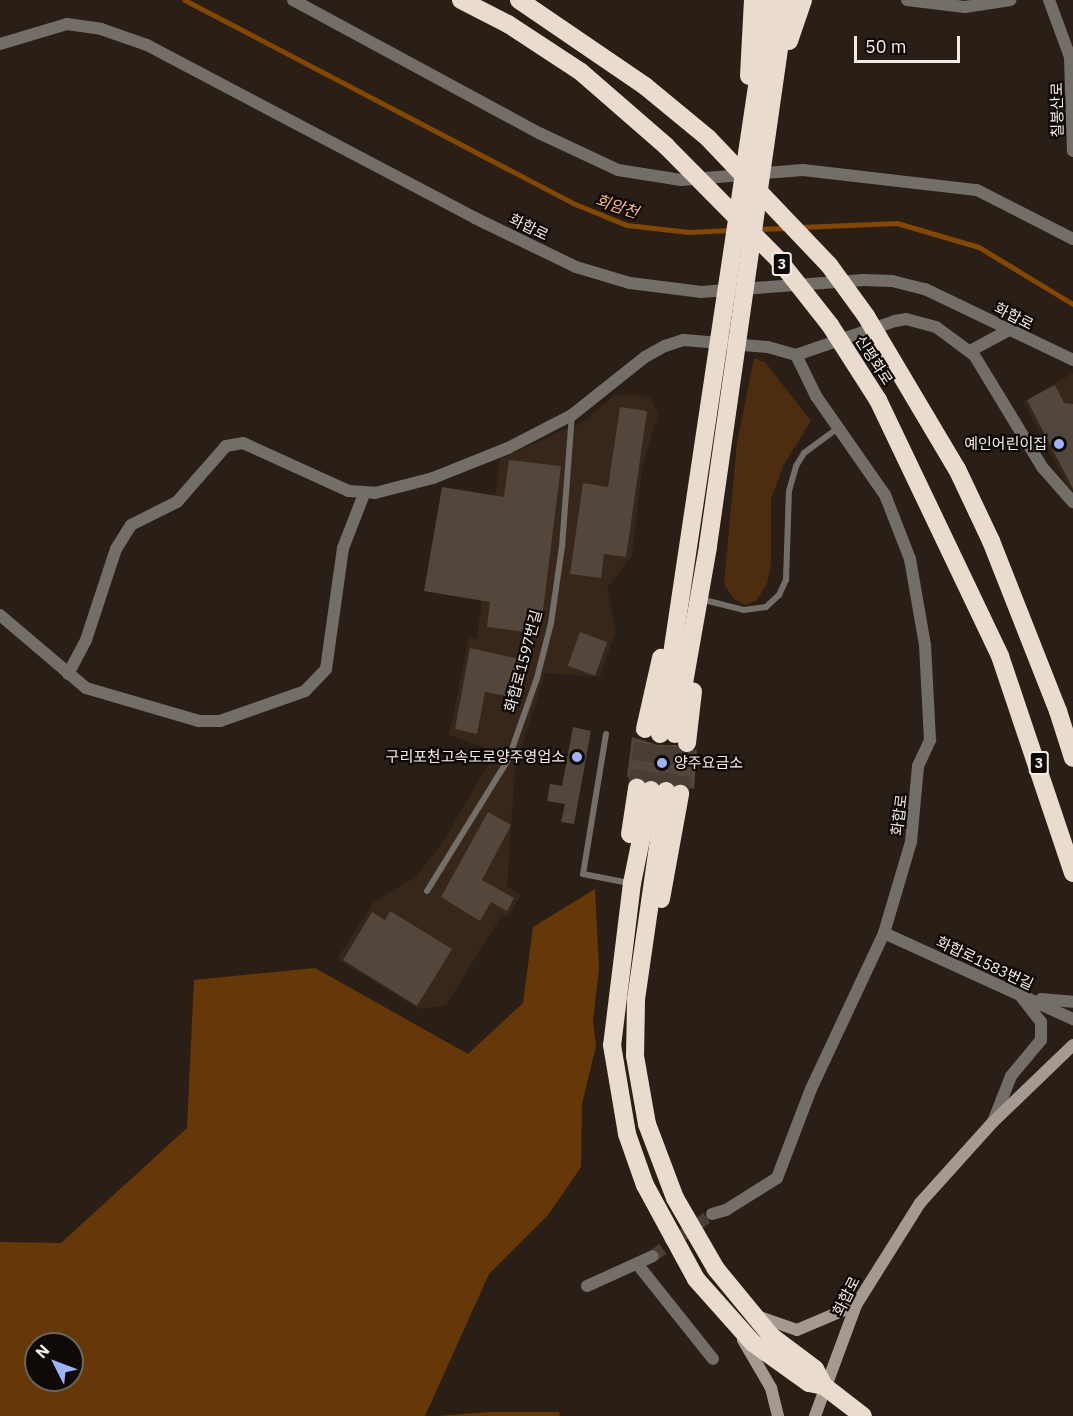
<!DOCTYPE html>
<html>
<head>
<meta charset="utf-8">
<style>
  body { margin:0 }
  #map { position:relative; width:1073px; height:1416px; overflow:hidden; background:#2a1f16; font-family:"IBM Plex Sans","Noto Sans KR",sans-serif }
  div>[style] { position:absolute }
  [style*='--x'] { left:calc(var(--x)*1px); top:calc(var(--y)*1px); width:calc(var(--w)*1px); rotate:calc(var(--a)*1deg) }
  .built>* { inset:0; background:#37271a }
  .green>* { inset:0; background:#4d2d0f }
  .forest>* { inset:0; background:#663807 }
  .stream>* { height:4.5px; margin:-2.25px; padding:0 2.25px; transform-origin:2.25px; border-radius:2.25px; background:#834700 }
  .building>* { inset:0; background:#53473d; transform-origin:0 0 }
  .street-tunnel>* { height:12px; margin-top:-6px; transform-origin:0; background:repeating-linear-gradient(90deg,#483e35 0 12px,transparent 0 18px) }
  .highway-tunnel>* { height:18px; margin-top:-9px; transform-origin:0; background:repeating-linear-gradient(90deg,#483e35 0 18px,transparent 0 27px) }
  .lane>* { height:6px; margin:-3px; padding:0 3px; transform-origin:3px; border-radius:3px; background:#746e69 }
  .street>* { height:12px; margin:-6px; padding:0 6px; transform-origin:6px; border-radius:6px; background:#746e69 }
  .secondary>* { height:12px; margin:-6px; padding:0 6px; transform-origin:6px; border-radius:6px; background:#a49a92 }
  .highway>* { height:18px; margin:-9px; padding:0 9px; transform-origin:9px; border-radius:9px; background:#eadbcf }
  .dots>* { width:16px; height:16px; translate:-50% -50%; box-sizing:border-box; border:3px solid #0f0a07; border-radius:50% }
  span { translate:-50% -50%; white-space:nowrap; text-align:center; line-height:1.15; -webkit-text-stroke:4.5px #0f0a07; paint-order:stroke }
  .shield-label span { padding:2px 4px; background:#0f0a07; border:2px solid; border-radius:4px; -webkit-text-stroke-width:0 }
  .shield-label { font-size:14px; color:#f4ece6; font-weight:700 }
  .street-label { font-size:15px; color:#f4ece6 }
  .poi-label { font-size:15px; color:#f4ece6 }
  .right { translate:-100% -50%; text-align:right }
  .left { translate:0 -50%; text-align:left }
  .water-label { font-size:16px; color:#ffb97e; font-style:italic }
  .north { position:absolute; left:24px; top:1332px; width:60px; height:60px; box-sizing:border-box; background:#0f0a07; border:2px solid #6b6460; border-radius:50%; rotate:312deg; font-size:16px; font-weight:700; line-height:24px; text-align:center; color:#f4ece6 }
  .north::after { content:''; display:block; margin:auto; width:21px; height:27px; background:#9db4fd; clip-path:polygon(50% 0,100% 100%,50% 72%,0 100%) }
  .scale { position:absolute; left:854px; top:36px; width:106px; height:27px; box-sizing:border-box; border:3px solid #f4ece6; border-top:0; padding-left:8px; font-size:18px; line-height:21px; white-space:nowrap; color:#f4ece6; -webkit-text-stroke:4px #0f0a07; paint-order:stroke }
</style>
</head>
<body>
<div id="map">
  <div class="built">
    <i style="clip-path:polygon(1073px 373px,1073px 490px,1067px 485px,1023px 402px)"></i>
    <i style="clip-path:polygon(634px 394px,650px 398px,658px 415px,642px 467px,632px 556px,607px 588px,616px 631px,600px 677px,545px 673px,515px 769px,507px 886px,521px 895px,508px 916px,501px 916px,446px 1006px,419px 1009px,337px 959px,374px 902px,415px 877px,441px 845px,496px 752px,449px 735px,469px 637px,477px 639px,500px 459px,586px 420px,614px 395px)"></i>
  </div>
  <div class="green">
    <i style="clip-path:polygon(754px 358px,765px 362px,811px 421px,784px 464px,771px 499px,771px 563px,767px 584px,756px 601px,745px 605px,734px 599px,724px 584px,737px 443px)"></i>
  </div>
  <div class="forest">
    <i style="clip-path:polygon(evenodd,595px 889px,599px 968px,593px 1021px,596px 1046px,582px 1104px,581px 1167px,548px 1215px,489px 1274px,425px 1416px,0 1416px,0 1242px,61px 1243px,187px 1128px,194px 980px,315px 968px,468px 1054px,523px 1003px,533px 927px,595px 889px,36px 1344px,72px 1344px,72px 1380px,36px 1380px,36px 1344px)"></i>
    <i style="clip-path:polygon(489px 1412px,559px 1412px,560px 1416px,437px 1416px)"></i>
  </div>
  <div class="stream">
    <i style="--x:185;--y:0;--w:438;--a:27.6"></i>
    <i style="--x:573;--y:203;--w:58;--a:22.2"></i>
    <i style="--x:627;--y:225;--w:62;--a:6.4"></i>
    <i style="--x:689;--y:232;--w:41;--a:-2.8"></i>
    <i style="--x:801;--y:227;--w:96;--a:-2.4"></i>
    <i style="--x:897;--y:223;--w:85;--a:16.3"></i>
    <i style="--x:979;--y:247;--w:110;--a:31.2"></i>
    <i style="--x:756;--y:229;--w:31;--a:-2"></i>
  </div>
  <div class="building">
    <i style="clip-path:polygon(1055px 385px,1064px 403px,1073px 404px,1073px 489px,1027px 400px)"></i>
    <i style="clip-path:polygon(620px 407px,647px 411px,626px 557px,604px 554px,601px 578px,570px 574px,583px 483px,608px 487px)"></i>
    <i style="clip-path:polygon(509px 460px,561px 466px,541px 626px,526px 624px,525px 632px,487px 627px,490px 602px,424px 591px,442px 487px,504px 497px)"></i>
    <i style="left:580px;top:632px;width:29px;height:36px;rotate:20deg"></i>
    <i style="clip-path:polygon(470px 648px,524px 660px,516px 698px,485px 692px,477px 734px,455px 729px)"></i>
    <i style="clip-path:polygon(573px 727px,591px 731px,574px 824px,561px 822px,565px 804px,547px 801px,550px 784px,562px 786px)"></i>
    <i style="clip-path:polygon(632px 737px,658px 745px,676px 745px,685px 754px,697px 749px,694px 789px,668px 780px,659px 782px,627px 777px)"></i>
    <i style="clip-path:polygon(488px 812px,511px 825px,482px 880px,514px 898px,507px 911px,491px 902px,480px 921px,441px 897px)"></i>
    <i style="clip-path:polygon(390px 911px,452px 949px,417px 1006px,343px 960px,372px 912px,385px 920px)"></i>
  </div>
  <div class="street-tunnel">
    <i style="--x:653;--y:1256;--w:72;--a:-35.4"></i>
  </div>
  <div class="highway-tunnel">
    <i style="--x:637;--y:788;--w:60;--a:-82.3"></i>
    <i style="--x:651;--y:790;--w:57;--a:-80.9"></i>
    <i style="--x:666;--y:791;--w:58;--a:-81"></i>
    <i style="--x:680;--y:794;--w:51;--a:-82.2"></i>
  </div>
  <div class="lane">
    <i style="--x:700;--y:599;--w:45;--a:14"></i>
    <i style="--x:744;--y:610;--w:22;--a:-8"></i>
    <i style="--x:766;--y:607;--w:18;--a:-43"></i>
    <i style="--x:779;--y:595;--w:17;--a:-65"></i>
    <i style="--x:786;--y:580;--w:89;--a:-88.1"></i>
    <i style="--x:789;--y:491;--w:26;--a:-74"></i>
    <i style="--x:796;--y:466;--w:15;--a:-58"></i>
    <i style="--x:804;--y:453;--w:42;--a:-36.3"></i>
    <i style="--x:606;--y:734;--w:142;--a:99.3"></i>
    <i style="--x:583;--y:874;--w:47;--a:11.1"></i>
    <i style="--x:427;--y:891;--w:154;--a:-58.3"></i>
    <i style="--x:508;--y:760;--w:87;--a:-70.5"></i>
    <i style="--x:537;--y:678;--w:57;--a:-75.7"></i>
    <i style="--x:551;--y:623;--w:77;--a:-81.8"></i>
    <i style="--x:562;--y:547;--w:132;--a:-85.7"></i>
  </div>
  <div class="street">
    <i style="--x:293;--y:0;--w:280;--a:28.4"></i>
    <i style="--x:539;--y:133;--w:87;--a:25.1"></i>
    <i style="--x:618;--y:170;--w:64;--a:9"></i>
    <i style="--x:681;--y:180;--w:122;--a:-4.7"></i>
    <i style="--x:803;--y:170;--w:175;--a:6.6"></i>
    <i style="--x:977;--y:190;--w:108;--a:27"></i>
    <i style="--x:907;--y:0;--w:58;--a:6.9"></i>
    <i style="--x:965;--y:7;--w:46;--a:-8.8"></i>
    <i style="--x:1049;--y:0;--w:61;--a:69.8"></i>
    <i style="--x:1070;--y:57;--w:94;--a:88.2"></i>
    <i style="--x:0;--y:44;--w:70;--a:-16.6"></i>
    <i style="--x:67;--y:24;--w:34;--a:8"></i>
    <i style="--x:101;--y:29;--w:49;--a:19.2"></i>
    <i style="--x:147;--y:45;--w:371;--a:27.8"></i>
    <i style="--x:475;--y:218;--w:112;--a:25.9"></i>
    <i style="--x:576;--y:267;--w:56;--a:16.5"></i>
    <i style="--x:630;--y:283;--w:72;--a:7.2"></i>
    <i style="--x:701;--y:292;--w:163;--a:-4.2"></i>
    <i style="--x:864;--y:280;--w:28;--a:2"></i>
    <i style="--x:892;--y:281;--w:34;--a:14"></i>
    <i style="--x:925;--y:289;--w:164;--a:25.6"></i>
    <i style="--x:970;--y:351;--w:44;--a:-28.3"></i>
    <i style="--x:796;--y:355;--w:105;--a:-19"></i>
    <i style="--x:895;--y:321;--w:11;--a:-10"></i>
    <i style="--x:906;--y:319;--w:31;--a:15"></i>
    <i style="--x:936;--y:327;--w:47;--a:36.4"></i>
    <i style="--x:974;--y:355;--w:131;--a:58.7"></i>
    <i style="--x:1042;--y:467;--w:47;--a:48.5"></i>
    <i style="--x:0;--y:615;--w:113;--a:40.3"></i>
    <i style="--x:86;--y:688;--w:118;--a:16.3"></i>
    <i style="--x:199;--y:721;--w:21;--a:0"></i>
    <i style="--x:220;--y:721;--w:90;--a:-19.4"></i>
    <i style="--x:305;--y:691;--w:30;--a:-46"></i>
    <i style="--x:326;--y:669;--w:122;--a:-82"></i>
    <i style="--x:343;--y:548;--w:58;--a:-68.7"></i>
    <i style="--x:68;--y:674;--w:38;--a:-62"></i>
    <i style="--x:86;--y:640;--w:96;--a:-71.8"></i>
    <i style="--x:116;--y:549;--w:28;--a:-58"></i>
    <i style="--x:131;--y:525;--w:51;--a:-26.6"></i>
    <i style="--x:177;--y:502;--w:74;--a:-48.8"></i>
    <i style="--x:226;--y:446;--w:17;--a:-10"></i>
    <i style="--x:243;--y:443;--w:116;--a:24.4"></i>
    <i style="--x:349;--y:491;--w:26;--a:4"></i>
    <i style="--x:375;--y:493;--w:60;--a:-14.5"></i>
    <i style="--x:433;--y:478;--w:81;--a:-21.8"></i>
    <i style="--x:508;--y:448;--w:72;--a:-27.3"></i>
    <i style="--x:572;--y:415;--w:93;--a:-38.5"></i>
    <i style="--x:645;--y:357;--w:23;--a:-29"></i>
    <i style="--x:665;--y:346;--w:20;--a:-18"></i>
    <i style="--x:684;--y:340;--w:84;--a:4.8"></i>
    <i style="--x:768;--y:347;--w:29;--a:16"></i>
    <i style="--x:884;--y:933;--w:208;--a:24.5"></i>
    <i style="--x:1041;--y:999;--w:32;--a:5"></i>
    <i style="--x:993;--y:1122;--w:49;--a:-68.6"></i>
    <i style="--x:1011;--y:1076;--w:47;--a:-50.2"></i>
    <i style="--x:1041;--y:1040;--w:18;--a:-90"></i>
    <i style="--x:1041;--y:1022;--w:31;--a:-128"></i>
    <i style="--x:712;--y:1214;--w:15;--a:-16"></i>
    <i style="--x:726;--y:1210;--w:60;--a:-32.1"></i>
    <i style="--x:777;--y:1178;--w:95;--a:-69.1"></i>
    <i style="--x:811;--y:1089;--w:172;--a:-64.9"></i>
    <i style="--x:884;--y:933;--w:95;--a:-73.5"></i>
    <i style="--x:911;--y:842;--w:76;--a:-84.7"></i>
    <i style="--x:918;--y:766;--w:29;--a:-65"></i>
    <i style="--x:930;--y:740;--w:95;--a:-93"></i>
    <i style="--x:925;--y:645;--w:87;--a:-99.9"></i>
    <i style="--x:910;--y:559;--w:69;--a:-111.3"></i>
    <i style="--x:885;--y:495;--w:121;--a:-124.9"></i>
    <i style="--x:816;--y:396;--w:46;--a:-116"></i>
    <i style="--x:638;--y:1265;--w:120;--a:51.4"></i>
    <i style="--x:587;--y:1286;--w:72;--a:-24.4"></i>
  </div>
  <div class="secondary">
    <i style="--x:757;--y:1316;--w:42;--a:19.3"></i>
    <i style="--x:797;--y:1330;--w:64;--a:-23"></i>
    <i style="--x:743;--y:1340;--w:56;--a:59.7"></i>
    <i style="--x:771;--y:1388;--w:29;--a:76"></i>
    <i style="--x:815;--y:1416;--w:118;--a:-69.7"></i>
    <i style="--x:856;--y:1305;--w:120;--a:-57.9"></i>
    <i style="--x:920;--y:1203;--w:109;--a:-48"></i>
    <i style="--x:993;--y:1122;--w:111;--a:-43.9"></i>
  </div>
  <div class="highway">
    <i style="--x:461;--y:0;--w:53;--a:27.1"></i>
    <i style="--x:508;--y:24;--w:87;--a:33.3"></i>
    <i style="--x:581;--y:72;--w:113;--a:41"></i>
    <i style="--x:666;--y:146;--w:159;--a:45.3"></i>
    <i style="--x:778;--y:259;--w:84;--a:51.8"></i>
    <i style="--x:830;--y:325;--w:89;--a:57.4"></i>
    <i style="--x:878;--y:400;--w:284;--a:64.5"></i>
    <i style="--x:1000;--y:656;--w:229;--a:71.4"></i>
    <i style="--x:519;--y:0;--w:153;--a:34.3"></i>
    <i style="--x:645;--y:86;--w:82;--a:39.5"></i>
    <i style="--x:708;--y:138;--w:175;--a:46.4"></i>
    <i style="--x:829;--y:265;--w:63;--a:54"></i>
    <i style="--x:866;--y:316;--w:178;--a:59.3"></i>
    <i style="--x:957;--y:469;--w:80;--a:64.7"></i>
    <i style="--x:991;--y:541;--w:183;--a:68.5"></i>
    <i style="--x:1058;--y:711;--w:49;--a:72.3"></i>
    <i style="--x:789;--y:41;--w:43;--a:-71.1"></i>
    <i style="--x:749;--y:76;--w:76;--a:-87"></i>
    <i style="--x:645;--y:729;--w:73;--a:-77.3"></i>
    <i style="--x:660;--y:734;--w:742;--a:-81.48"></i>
    <i style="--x:675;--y:734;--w:191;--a:-80"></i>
    <i style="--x:708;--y:546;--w:552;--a:-81.87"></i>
    <i style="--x:687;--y:743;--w:52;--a:-83.4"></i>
    <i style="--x:651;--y:790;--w:95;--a:101.5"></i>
    <i style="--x:632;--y:883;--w:163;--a:97"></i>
    <i style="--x:612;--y:1045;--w:90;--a:80.4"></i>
    <i style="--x:627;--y:1134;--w:54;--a:70.6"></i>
    <i style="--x:645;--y:1185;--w:107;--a:61.5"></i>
    <i style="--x:696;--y:1279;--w:86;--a:48.3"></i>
    <i style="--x:753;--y:1343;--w:69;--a:35.5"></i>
    <i style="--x:809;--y:1383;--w:15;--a:11"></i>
    <i style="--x:666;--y:791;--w:211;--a:98.2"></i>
    <i style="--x:636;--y:1000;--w:56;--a:91"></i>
    <i style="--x:635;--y:1056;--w:69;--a:80"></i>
    <i style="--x:647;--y:1124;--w:79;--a:69.3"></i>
    <i style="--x:675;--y:1198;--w:82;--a:60"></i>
    <i style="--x:716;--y:1269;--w:87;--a:50.6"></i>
    <i style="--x:771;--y:1336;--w:55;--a:36.9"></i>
    <i style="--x:815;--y:1369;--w:19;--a:62"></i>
    <i style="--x:824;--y:1386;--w:49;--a:37.6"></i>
    <i style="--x:630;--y:834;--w:47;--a:-81.3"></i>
    <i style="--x:661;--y:899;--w:107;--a:-79.7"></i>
  </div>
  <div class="dots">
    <i style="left:1059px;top:444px;background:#9db4fd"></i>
    <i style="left:577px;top:757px;background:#9db4fd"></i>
    <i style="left:662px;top:763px;background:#9db4fd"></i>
  </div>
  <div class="shield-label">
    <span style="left:782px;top:264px">3</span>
    <span style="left:1039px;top:763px">3</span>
  </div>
  <div class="street-label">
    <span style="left:1057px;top:110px;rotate:-91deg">칠봉산로</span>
    <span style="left:529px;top:227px;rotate:26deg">화합로</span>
    <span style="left:1014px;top:316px;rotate:27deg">화합로</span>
    <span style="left:874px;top:360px;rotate:57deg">신평화로</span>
    <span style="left:523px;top:661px;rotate:-75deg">화합로1597번길</span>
    <span style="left:899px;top:815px;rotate:-83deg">화합로</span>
    <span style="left:985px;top:963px;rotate:25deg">화합로1583번길</span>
    <span style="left:846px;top:1296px;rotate:-63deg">화합로</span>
  </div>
  <div class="poi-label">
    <span class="right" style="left:1047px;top:444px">예인어린이집</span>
    <span class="right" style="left:565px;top:757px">구리포천고속도로양주영업소</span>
    <span class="left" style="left:674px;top:763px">양주요금소</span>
  </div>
  <div class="water-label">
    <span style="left:617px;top:206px;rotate:18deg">회암천</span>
  </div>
  <div class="north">N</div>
  <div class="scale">50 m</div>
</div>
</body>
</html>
